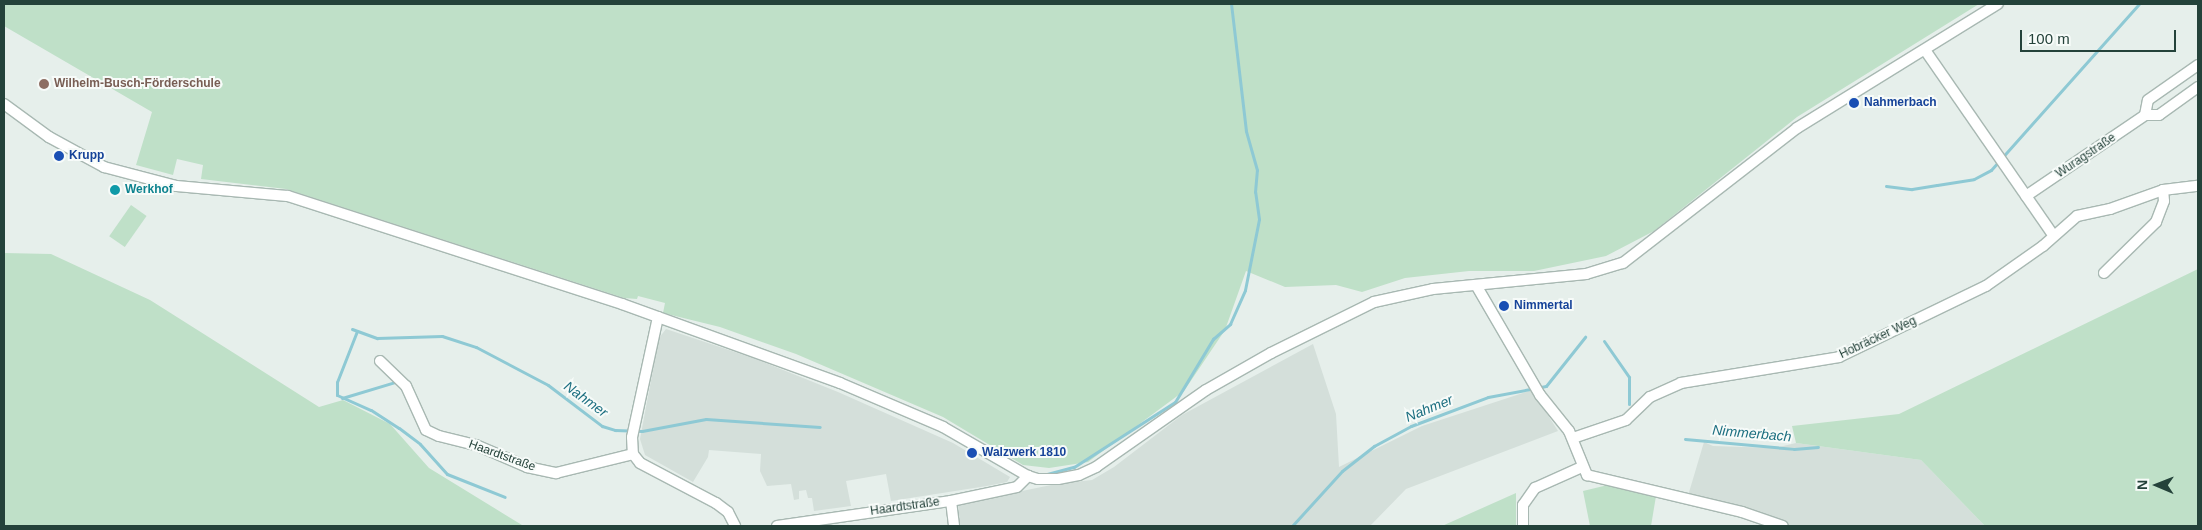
<!DOCTYPE html>
<html>
<head>
<meta charset="utf-8">
<style>
  body { margin:0 }
  #map { position:relative; width:2202px; height:530px; overflow:hidden; background:#e6efeb; font-family:Helvetica,sans-serif }
  div>[style] { position:absolute }
  [style*='--x'] { left:calc(var(--x)*1px); top:calc(var(--y)*1px); width:calc(var(--w)*1px); rotate:calc(var(--a)*1deg) }
  .built>* { inset:0; background:#d4dfda }
  .green>* { inset:0; background:#bfe0c8; transform-origin:0 0 }
  .stream>* { height:3px; margin:-1.5px; padding:0 1.5px; transform-origin:1.5px; border-radius:1.5px; background:#8ec9d4 }
  .roads { filter:drop-shadow(1px 0 #a8b8b2) drop-shadow(-1px 0 #a8b8b2) drop-shadow(0 1px #a8b8b2) drop-shadow(0 -1px #a8b8b2) }
  .minor>* { height:10px; margin:-5px; padding:0 5px; transform-origin:5px; border-radius:5px; background:#fff }
  .dots>* { width:14px; height:14px; translate:-50% -50%; box-sizing:border-box; border:2px solid #f7fbf9; border-radius:50% }
  span { translate:-50% -50%; white-space:nowrap; text-align:center; line-height:1.15; -webkit-text-stroke:4px #f7fbf9; paint-order:stroke }
  .education-label { font-size:12px; color:#785e54; font-weight:700 }
  .left { translate:0 -50%; text-align:left }
  .transit-label { font-size:12px; color:#164399; font-weight:700 }
  .street-label { font-size:12px; color:#24423a }
  .culture-label { font-size:12px; color:#0d838f; font-weight:700 }
  .water-label { font-size:14px; color:#1c6f80; font-style:italic }
  .frame { position:absolute; inset:0; border:5px solid #24423a; pointer-events:none }
  .north { position:absolute; left:2132px; top:460px; width:50px; height:50px; -webkit-text-stroke:4px #f7fbf9; paint-order:stroke; rotate:271deg; font-size:14px; font-weight:700; line-height:20px; text-align:center; color:#24423a }
  .north::after { content:''; display:block; margin:auto; width:18px; height:22px; background:#24423a; clip-path:polygon(50% 0,100% 100%,50% 72%,0 100%) }
  .scale { position:absolute; left:2020px; top:30px; width:156px; height:22px; box-sizing:border-box; border:2px solid #24423a; border-top:0; padding-left:6px; font-size:15px; line-height:18px; white-space:nowrap; color:#24423a; -webkit-text-stroke:4px #f7fbf9; paint-order:stroke }
</style>
</head>
<body>
<div id="map">
  <div class="built">
    <i style="clip-path:polygon(666px 329px,756px 359px,838px 392px,953px 443px,1010px 477px,1007px 482px,987px 486px,891px 501px,886px 474px,846px 481px,851px 506px,814px 511px,812px 498px,808px 498px,806px 490px,799px 491px,799px 499px,794px 500px,791px 484px,767px 486px,760px 471px,761px 454px,709px 450px,708px 457px,693px 482px,645px 455px,640px 439px,659px 338px)"></i>
    <i style="clip-path:polygon(1313px 344px,1336px 414px,1339px 467px,1422px 426px,1532px 390px,1558px 431px,1406px 489px,1370px 526px,960px 526px,958px 504px,1056px 484px,1092px 480px,1114px 467px,1182px 415px)"></i>
    <i style="clip-path:polygon(1704px 442px,1713px 446px,1775px 448px,1796px 443px,1921px 460px,1985px 526px,1783px 526px,1687px 499px)"></i>
  </div>
  <div class="green">
    <i style="clip-path:polygon(4px 4px,1979px 4px,1797px 117px,1654px 231px,1606px 256px,1534px 271px,1469px 271px,1405px 278px,1362px 292px,1336px 285px,1285px 287px,1246px 271px,1225px 330px,1184px 391px,1088px 462px,1049px 468px,1023px 465px,943px 417px,796px 354px,720px 327px,663px 313px,665px 303px,638px 296px,637px 299px,624px 298px,286px 189px,201px 179px,203px 165px,177px 159px,173px 175px,136px 165px,152px 112px,4px 26px)"></i>
    <i style="left:131px;top:205px;width:19px;height:38px;rotate:35deg"></i>
    <i style="clip-path:polygon(4px 253px,51px 254px,150px 300px,319px 407px,343px 400px,390px 424px,429px 468px,522px 525px,532px 526px,4px 526px)"></i>
    <i style="clip-path:polygon(2198px 269px,2198px 526px,1985px 526px,1921px 460px,1796px 443px,1792px 426px,1899px 414px)"></i>
    <i style="clip-path:polygon(1612px 484px,1656px 496px,1651px 526px,1590px 526px,1583px 491px)"></i>
    <i style="clip-path:polygon(1516px 493px,1516px 526px,1442px 526px)"></i>
  </div>
  <div class="stream">
    <i style="--x:1886;--y:186;--w:26;--a:7"></i>
    <i style="--x:1912;--y:189;--w:25;--a:-9"></i>
    <i style="--x:1937;--y:185;--w:37;--a:-9"></i>
    <i style="--x:1974;--y:179;--w:19;--a:-28"></i>
    <i style="--x:1991;--y:170;--w:222;--a:-48.3"></i>
    <i style="--x:352;--y:329;--w:27;--a:20"></i>
    <i style="--x:377;--y:338;--w:65;--a:-1.8"></i>
    <i style="--x:442;--y:336;--w:36;--a:18"></i>
    <i style="--x:476;--y:347;--w:81;--a:27.8"></i>
    <i style="--x:548;--y:385;--w:68;--a:37.2"></i>
    <i style="--x:602;--y:426;--w:14;--a:17"></i>
    <i style="--x:615;--y:430;--w:27;--a:2"></i>
    <i style="--x:642;--y:431;--w:65;--a:-10.6"></i>
    <i style="--x:706;--y:419;--w:114;--a:4"></i>
    <i style="--x:357;--y:331;--w:55;--a:111.4"></i>
    <i style="--x:337;--y:382;--w:13;--a:90"></i>
    <i style="--x:337;--y:395;--w:37;--a:24"></i>
    <i style="--x:371;--y:410;--w:33;--a:33"></i>
    <i style="--x:399;--y:428;--w:26;--a:37"></i>
    <i style="--x:420;--y:444;--w:40;--a:48"></i>
    <i style="--x:447;--y:474;--w:62;--a:21.6"></i>
    <i style="--x:1604;--y:341;--w:44;--a:55.2"></i>
    <i style="--x:1629;--y:377;--w:27;--a:90"></i>
    <i style="--x:342;--y:398;--w:55;--a:-16.8"></i>
    <i style="--x:1685;--y:439;--w:109;--a:5.2"></i>
    <i style="--x:1794;--y:449;--w:24;--a:-5"></i>
    <i style="--x:1047;--y:474;--w:28;--a:-15"></i>
    <i style="--x:1074;--y:467;--w:120;--a:-32.8"></i>
    <i style="--x:1175;--y:402;--w:74;--a:-58.9"></i>
    <i style="--x:1213;--y:339;--w:23;--a:-41"></i>
    <i style="--x:1230;--y:324;--w:37;--a:-66"></i>
    <i style="--x:1245;--y:290;--w:72;--a:-78.8"></i>
    <i style="--x:1259;--y:219;--w:27;--a:-98"></i>
    <i style="--x:1255;--y:192;--w:22;--a:-85"></i>
    <i style="--x:1257;--y:170;--w:41;--a:-105.8"></i>
    <i style="--x:1246;--y:131;--w:128;--a:-96.7"></i>
    <i style="--x:1292;--y:526;--w:74;--a:-47.7"></i>
    <i style="--x:1342;--y:471;--w:41;--a:-38"></i>
    <i style="--x:1374;--y:446;--w:42;--a:-28.4"></i>
    <i style="--x:1411;--y:426;--w:82;--a:-20.6"></i>
    <i style="--x:1488;--y:397;--w:59;--a:-10.7"></i>
    <i style="--x:1546;--y:386;--w:63;--a:-51.5"></i>
  </div>
  <div class="roads">
    <div class="minor">
      <i style="--x:1925;--y:50;--w:225;--a:55.3"></i>
      <i style="--x:4;--y:104;--w:56;--a:36.3"></i>
      <i style="--x:49;--y:137;--w:63;--a:28.6"></i>
      <i style="--x:104;--y:167;--w:74;--a:14.8"></i>
      <i style="--x:176;--y:186;--w:112;--a:5.1"></i>
      <i style="--x:288;--y:196;--w:351;--a:17.9"></i>
      <i style="--x:622;--y:304;--w:232;--a:19.9"></i>
      <i style="--x:840;--y:383;--w:112;--a:23.1"></i>
      <i style="--x:943;--y:427;--w:98;--a:30"></i>
      <i style="--x:1028;--y:476;--w:10;--a:17"></i>
      <i style="--x:1038;--y:479;--w:20;--a:0"></i>
      <i style="--x:1058;--y:479;--w:21;--a:-11"></i>
      <i style="--x:1079;--y:475;--w:19;--a:-25"></i>
      <i style="--x:1096;--y:467;--w:134;--a:-35"></i>
      <i style="--x:1206;--y:390;--w:75;--a:-29.6"></i>
      <i style="--x:1271;--y:353;--w:115;--a:-26.3"></i>
      <i style="--x:1374;--y:302;--w:60;--a:-12.4"></i>
      <i style="--x:1433;--y:289;--w:154;--a:-5.6"></i>
      <i style="--x:1586;--y:274;--w:39;--a:-17"></i>
      <i style="--x:1623;--y:263;--w:220;--a:-37.8"></i>
      <i style="--x:1797;--y:128;--w:236;--a:-31.7"></i>
      <i style="--x:2145;--y:115;--w:15;--a:-79"></i>
      <i style="--x:2148;--y:100;--w:61;--a:-35"></i>
      <i style="--x:2026;--y:196;--w:144;--a:-34.2"></i>
      <i style="--x:2145;--y:115;--w:14;--a:0"></i>
      <i style="--x:2159;--y:115;--w:48;--a:-35.7"></i>
      <i style="--x:2104;--y:273;--w:73;--a:-44.4"></i>
      <i style="--x:2156;--y:222;--w:22;--a:-69"></i>
      <i style="--x:2164;--y:201;--w:11;--a:-95"></i>
      <i style="--x:1476;--y:285;--w:127;--a:59.8"></i>
      <i style="--x:1540;--y:395;--w:46;--a:51.1"></i>
      <i style="--x:1569;--y:431;--w:48;--a:67.8"></i>
      <i style="--x:1587;--y:475;--w:159;--a:13.4"></i>
      <i style="--x:1742;--y:512;--w:43;--a:18.9"></i>
      <i style="--x:658;--y:317;--w:123;--a:102.2"></i>
      <i style="--x:632;--y:437;--w:17;--a:87"></i>
      <i style="--x:633;--y:454;--w:11;--a:52"></i>
      <i style="--x:640;--y:463;--w:86;--a:27.8"></i>
      <i style="--x:716;--y:503;--w:15;--a:37"></i>
      <i style="--x:728;--y:512;--w:16;--a:63"></i>
      <i style="--x:380;--y:361;--w:36;--a:44"></i>
      <i style="--x:406;--y:386;--w:48;--a:65.6"></i>
      <i style="--x:426;--y:430;--w:14;--a:25"></i>
      <i style="--x:439;--y:436;--w:38;--a:14"></i>
      <i style="--x:476;--y:445;--w:56;--a:23.3"></i>
      <i style="--x:527;--y:467;--w:30;--a:12"></i>
      <i style="--x:556;--y:473;--w:79;--a:-13.9"></i>
      <i style="--x:1573;--y:438;--w:56;--a:-18.8"></i>
      <i style="--x:1626;--y:420;--w:33;--a:-44"></i>
      <i style="--x:1650;--y:397;--w:34;--a:-24"></i>
      <i style="--x:1681;--y:383;--w:160;--a:-9.3"></i>
      <i style="--x:1839;--y:357;--w:163;--a:-25.8"></i>
      <i style="--x:1986;--y:286;--w:70;--a:-35.1"></i>
      <i style="--x:2043;--y:246;--w:45;--a:-41.4"></i>
      <i style="--x:2077;--y:216;--w:34;--a:-12"></i>
      <i style="--x:2110;--y:209;--w:56;--a:-19.7"></i>
      <i style="--x:2163;--y:190;--w:35;--a:-7"></i>
      <i style="--x:951;--y:501;--w:25;--a:83"></i>
      <i style="--x:777;--y:526;--w:176;--a:-8.2"></i>
      <i style="--x:951;--y:501;--w:67;--a:-12"></i>
      <i style="--x:1017;--y:487;--w:16;--a:-45"></i>
      <i style="--x:1523;--y:526;--w:21;--a:-90"></i>
      <i style="--x:1523;--y:505;--w:21;--a:-55"></i>
      <i style="--x:1535;--y:488;--w:51;--a:-24.1"></i>
    </div>
  </div>
  <div class="dots">
    <i style="left:44px;top:84px;background:#8d6e63"></i>
    <i style="left:1854px;top:103px;background:#1a4fb4"></i>
    <i style="left:59px;top:156px;background:#1a4fb4"></i>
    <i style="left:115px;top:190px;background:#0f9aa8"></i>
    <i style="left:1504px;top:306px;background:#1a4fb4"></i>
    <i style="left:972px;top:453px;background:#1a4fb4"></i>
  </div>
  <div class="education-label">
    <span class="left" style="left:54px;top:84px">Wilhelm-Busch-Förderschule</span>
  </div>
  <div class="transit-label">
    <span class="left" style="left:1864px;top:103px">Nahmerbach</span>
    <span class="left" style="left:69px;top:156px">Krupp</span>
    <span class="left" style="left:1514px;top:306px">Nimmertal</span>
    <span class="left" style="left:982px;top:453px">Walzwerk 1810</span>
  </div>
  <div class="street-label">
    <span style="left:2086px;top:156px;rotate:-34deg">Wuragstraße</span>
    <span style="left:1878px;top:338px;rotate:-25deg">Hobräcker Weg</span>
    <span style="left:502px;top:456px;rotate:20deg">Haardtstraße</span>
    <span style="left:905px;top:507px;rotate:-8deg">Haardtstraße</span>
  </div>
  <div class="culture-label">
    <span class="left" style="left:125px;top:190px">Werkhof</span>
  </div>
  <div class="water-label">
    <span style="left:586px;top:399px;rotate:36deg">Nahmer</span>
    <span style="left:1429px;top:408px;rotate:-22deg">Nahmer</span>
    <span style="left:1752px;top:433px;rotate:5deg">Nimmerbach</span>
  </div>
  <div class="frame"></div>
  <div class="north">N</div>
  <div class="scale">100 m</div>
</div>
</body>
</html>
